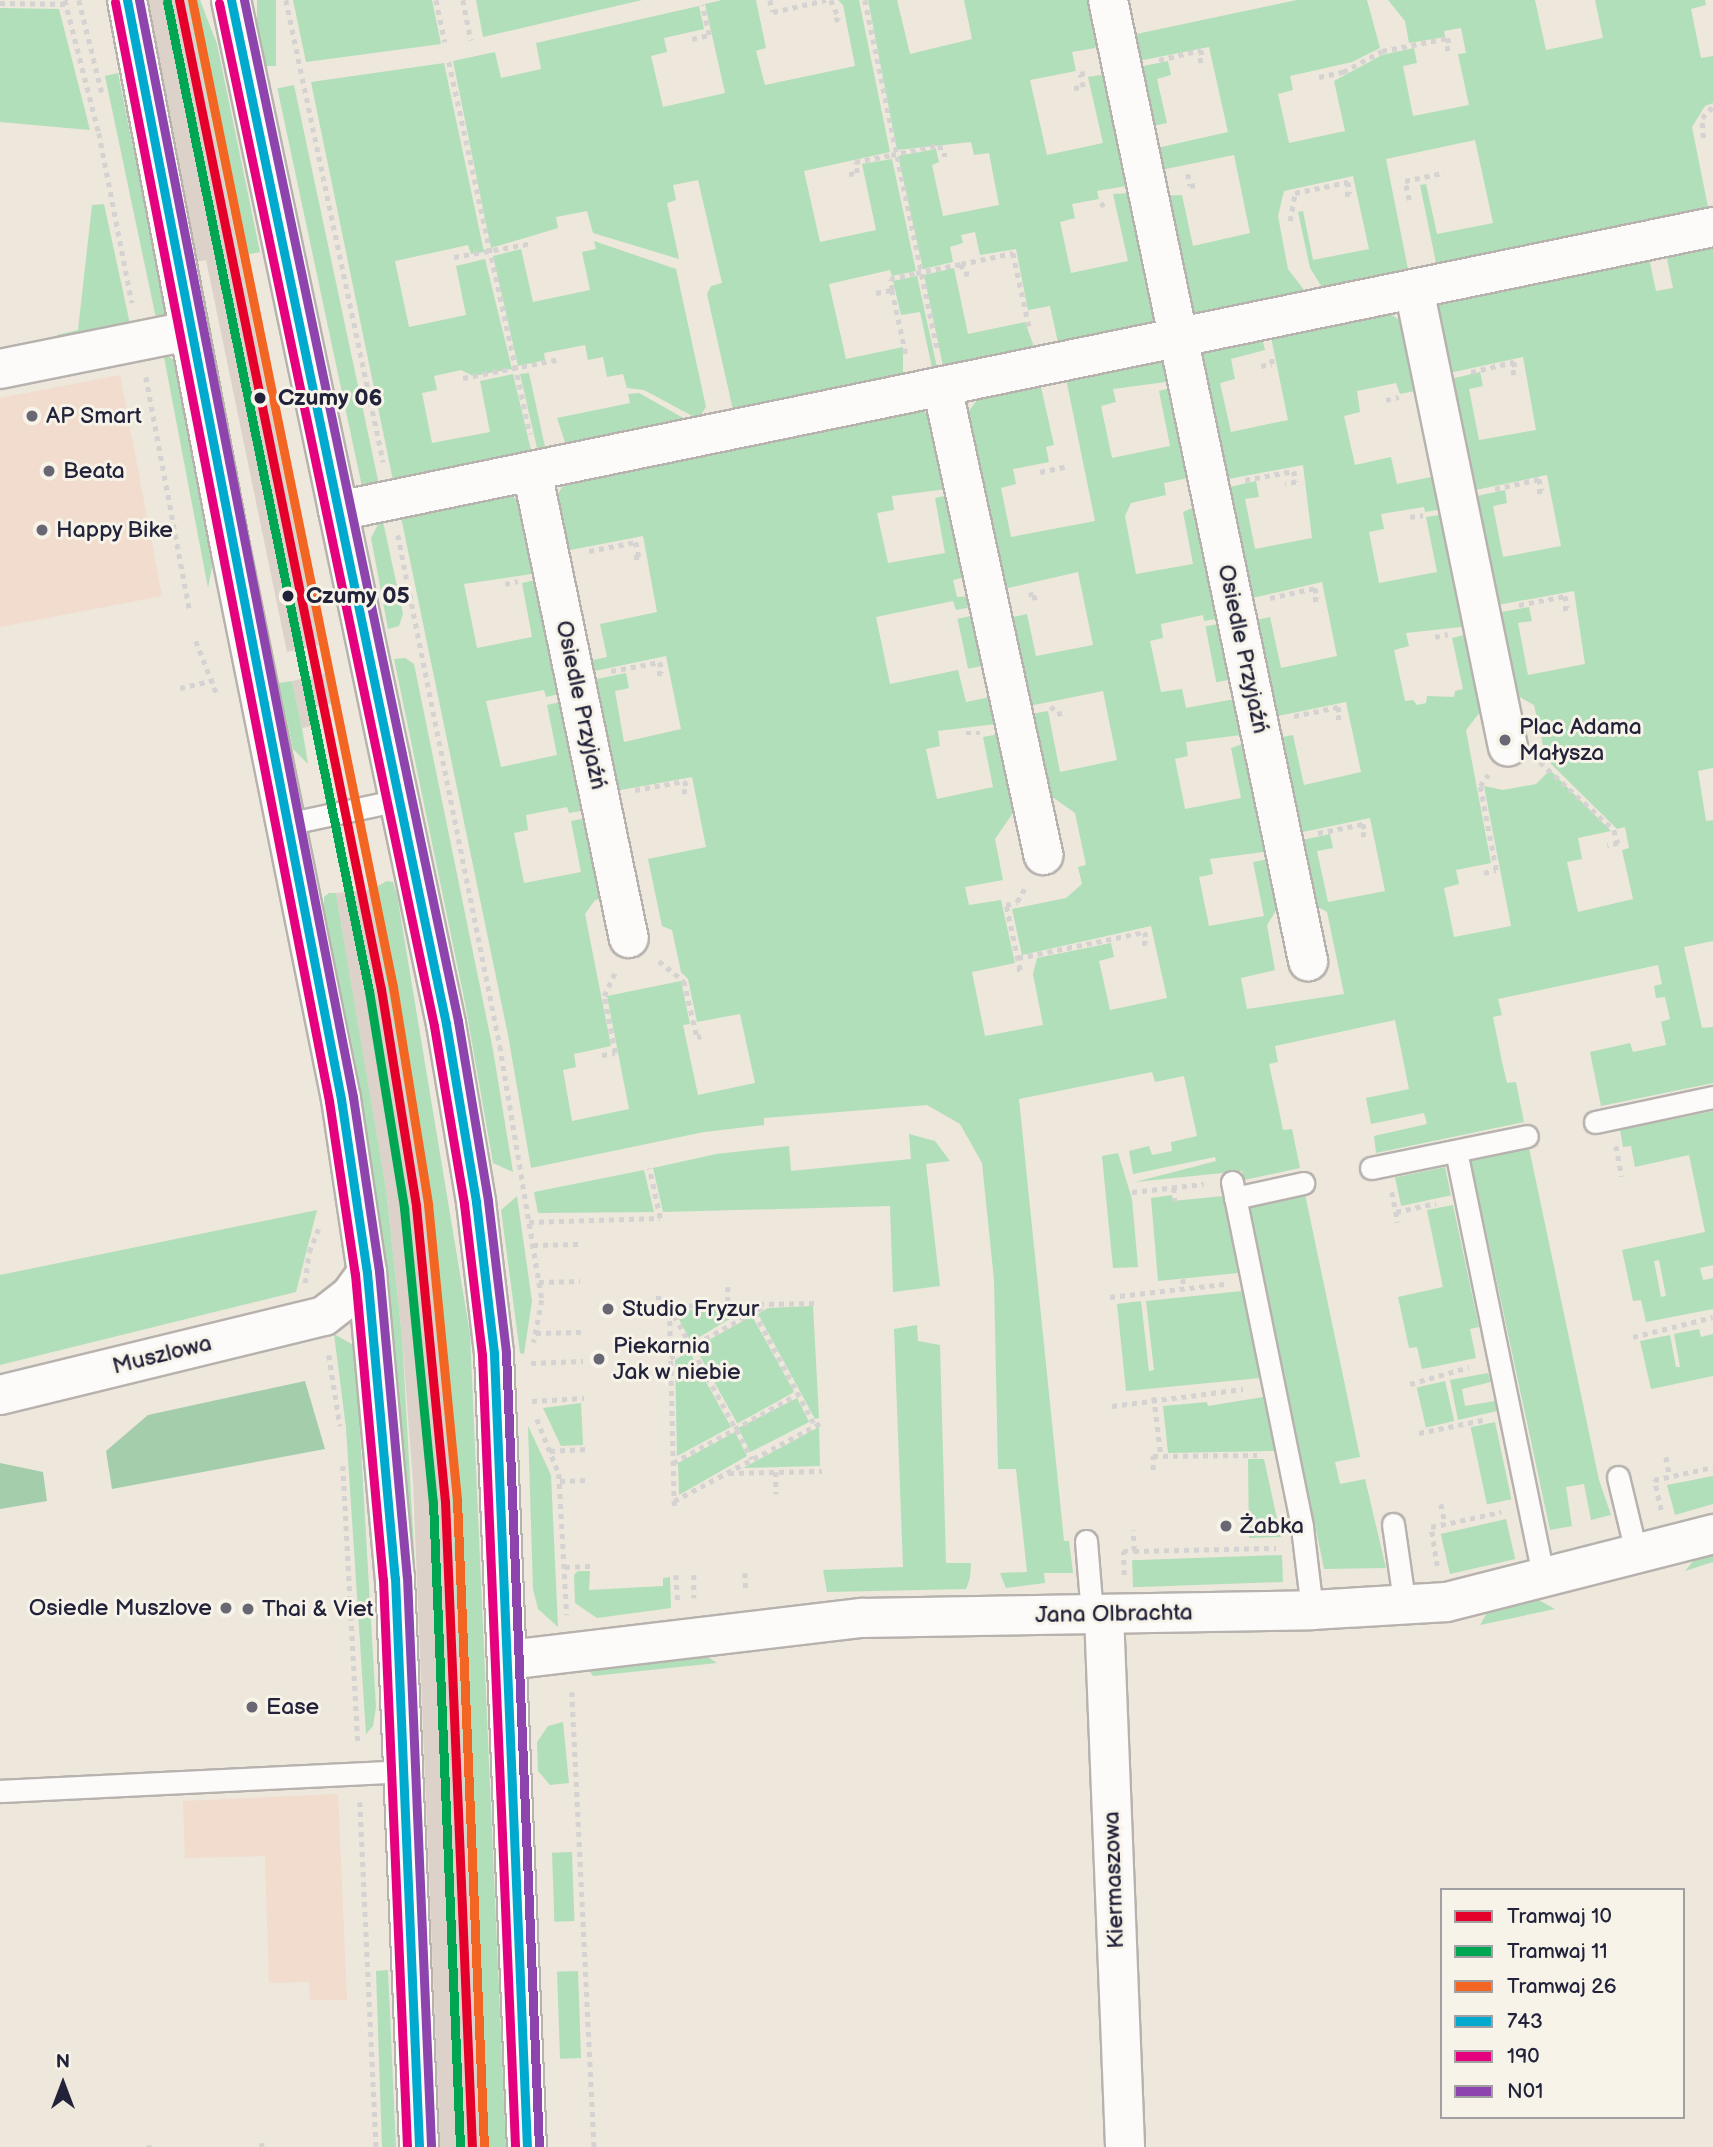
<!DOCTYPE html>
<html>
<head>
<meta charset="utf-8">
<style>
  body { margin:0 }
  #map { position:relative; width:1713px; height:2147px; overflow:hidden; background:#ede7dc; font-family:"Balsamiq Sans",sans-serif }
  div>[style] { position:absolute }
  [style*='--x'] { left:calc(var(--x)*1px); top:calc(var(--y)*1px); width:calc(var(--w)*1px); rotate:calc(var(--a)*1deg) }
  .built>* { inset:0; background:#f1dccd }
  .industrial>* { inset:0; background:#ddd2ca }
  .green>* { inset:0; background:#b1dfb9; transform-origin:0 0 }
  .forest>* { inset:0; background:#a4cdac }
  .path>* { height:4.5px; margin-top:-2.25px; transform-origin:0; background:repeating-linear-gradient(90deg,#d4d3d1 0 5px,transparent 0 10px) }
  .roads { filter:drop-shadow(2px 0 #b7b2ae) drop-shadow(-2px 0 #b7b2ae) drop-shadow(0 2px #b7b2ae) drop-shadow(0 -2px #b7b2ae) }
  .lane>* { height:21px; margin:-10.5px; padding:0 10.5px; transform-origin:10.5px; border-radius:10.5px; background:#fcfbfa }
  .street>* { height:38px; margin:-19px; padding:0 19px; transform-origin:19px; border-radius:19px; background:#fcfbfa }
  .secondary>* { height:38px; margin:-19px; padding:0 19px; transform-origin:19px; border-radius:19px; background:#fcfbfa }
  .bus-1>* { height:9px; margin:-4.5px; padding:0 4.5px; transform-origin:4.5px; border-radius:4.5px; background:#00a9ce }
  .bus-2>* { height:9px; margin:-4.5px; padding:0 4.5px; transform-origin:4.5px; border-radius:4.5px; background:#e5007d }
  .bus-3>* { height:9px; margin:-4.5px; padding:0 4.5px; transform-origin:4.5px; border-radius:4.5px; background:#8e44ad }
  .tram-1>* { height:9px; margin:-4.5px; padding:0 4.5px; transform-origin:4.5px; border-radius:4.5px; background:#e4002b }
  .tram-2>* { height:9px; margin:-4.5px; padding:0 4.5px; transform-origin:4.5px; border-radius:4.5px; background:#00a651 }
  .tram-3>* { height:9px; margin:-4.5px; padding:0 4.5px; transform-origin:4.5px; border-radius:4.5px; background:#f26522 }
  .dots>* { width:19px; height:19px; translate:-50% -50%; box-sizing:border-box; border:4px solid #f7f3e8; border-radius:50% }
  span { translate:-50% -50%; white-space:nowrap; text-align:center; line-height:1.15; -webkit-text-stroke:6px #f7f3e8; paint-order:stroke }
  .stop-label { font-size:23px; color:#22223b; font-weight:700 }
  .left { translate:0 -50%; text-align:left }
  .poi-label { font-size:23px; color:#22223b }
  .right { translate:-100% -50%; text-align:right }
  .street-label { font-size:23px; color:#22223b }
  .legend { position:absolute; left:1440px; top:1888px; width:245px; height:231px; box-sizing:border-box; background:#f7f3e8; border:2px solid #a29fa3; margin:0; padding:9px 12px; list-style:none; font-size:21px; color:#22223b }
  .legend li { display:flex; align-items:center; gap:14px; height:35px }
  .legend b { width:35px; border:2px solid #a29fa3 }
  .north { position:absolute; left:28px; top:2049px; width:70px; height:70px; -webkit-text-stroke:5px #f7f3e8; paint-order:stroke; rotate:0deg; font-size:19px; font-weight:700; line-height:28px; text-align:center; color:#22223b }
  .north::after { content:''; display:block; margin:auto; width:24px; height:32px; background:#22223b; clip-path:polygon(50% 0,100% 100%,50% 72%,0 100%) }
</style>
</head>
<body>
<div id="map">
  <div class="built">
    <i style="clip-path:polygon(120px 375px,162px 596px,0 627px,0 398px)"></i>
    <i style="clip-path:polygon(338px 1794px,347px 2000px,310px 2000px,309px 1982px,269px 1983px,265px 1856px,185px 1858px,183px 1801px)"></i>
  </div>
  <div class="industrial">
    <i style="clip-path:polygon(147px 0,187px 0,319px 645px,287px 652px,206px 260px,194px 262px)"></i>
    <i style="clip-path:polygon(327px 673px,334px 703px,316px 707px,320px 725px,302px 728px,292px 681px)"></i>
    <i style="clip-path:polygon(370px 890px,423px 1184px,448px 1412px,481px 2147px,440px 2147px,413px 1483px,402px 1337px,386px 1189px,336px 893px)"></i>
  </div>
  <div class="green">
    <i style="clip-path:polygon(187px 0,200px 0,217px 44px,260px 252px,240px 256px)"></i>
    <i style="left:257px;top:0;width:19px;height:66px"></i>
    <i style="clip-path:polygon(293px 0,432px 0,441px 44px,306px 62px)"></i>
    <i style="clip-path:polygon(476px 0,642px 0,483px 37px)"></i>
    <i style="clip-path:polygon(722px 0,756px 0,766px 48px,756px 51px,765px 85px,855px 66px,843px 5px,838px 0,859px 0,890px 152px,804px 171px,820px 242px,876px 230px,862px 164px,892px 159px,916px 271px,892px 276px,890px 270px,829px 284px,846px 359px,903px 347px,903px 378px,733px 410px,707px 294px,711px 286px,722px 283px,698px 180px,673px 185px,676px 200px,667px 203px,679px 259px,593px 233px,587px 211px,556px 217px,558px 228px,491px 248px,453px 61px,495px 52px,501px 78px,541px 69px,536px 43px,699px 6px,704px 29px,664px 38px,667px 52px,651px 56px,663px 107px,725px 93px,705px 4px)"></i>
    <i style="clip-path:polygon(868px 0,897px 0,910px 54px,972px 39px,964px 0,1098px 0,1104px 33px,1095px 48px,1072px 52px,1076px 71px,1030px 80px,1047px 155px,1103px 143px,1088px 77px,1112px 73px,1133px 168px,1123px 170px,1126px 186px,1097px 191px,1099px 199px,1072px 204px,1075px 218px,1060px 222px,1071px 273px,1128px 261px,1113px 194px,1132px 193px,1157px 324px,1059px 347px,1050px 306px,1028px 310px,1016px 249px,980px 255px,975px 232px,961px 235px,963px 243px,950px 247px,953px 262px,923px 269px,898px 156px,936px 149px,939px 162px,932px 165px,943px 216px,999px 205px,989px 153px,974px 155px,971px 142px,897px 150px)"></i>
    <i style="clip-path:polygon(1297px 0,1367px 0,1380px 48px,1352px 62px,1290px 76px,1293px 90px,1278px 94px,1289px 143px,1345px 131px,1334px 81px,1382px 55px,1414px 48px,1417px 63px,1403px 66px,1413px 116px,1469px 105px,1458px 54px,1466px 53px,1461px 28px,1444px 31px,1445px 37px,1409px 43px,1405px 21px,1388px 0,1535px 0,1546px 50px,1603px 38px,1595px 0,1705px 0,1706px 5px,1691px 9px,1701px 58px,1713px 56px,1713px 103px,1705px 106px,1692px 127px,1710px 217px,1436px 263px,1420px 185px,1426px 184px,1437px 234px,1493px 223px,1475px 140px,1386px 159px,1408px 269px,1405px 281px,1325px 292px,1310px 268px,1298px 212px,1303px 211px,1313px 260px,1369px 249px,1353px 176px,1284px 191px,1278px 216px,1288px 269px,1304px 290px,1291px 298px,1194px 319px,1162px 196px,1182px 195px,1193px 246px,1250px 233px,1234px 155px,1161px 170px,1157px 148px,1228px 132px,1209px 47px,1133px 62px,1127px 36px)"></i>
    <i style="clip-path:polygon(0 8px,59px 9px,90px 130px,0 122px)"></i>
    <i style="clip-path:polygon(1168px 61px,1171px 75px,1157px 79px,1167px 123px,1153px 126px,1134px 68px)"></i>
    <i style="clip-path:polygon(444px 63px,484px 252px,471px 254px,468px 245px,395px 261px,409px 327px,466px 315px,456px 266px,485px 259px,512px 369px,473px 376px,461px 370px,434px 376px,437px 390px,422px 393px,432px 443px,490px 432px,480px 381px,513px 374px,534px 463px,395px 490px,311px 82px)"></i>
    <i style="clip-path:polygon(118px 73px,167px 316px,158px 328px,105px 76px)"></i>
    <i style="left:294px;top:85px;width:415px;height:17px;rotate:78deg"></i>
    <i style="clip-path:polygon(104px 204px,132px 333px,61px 349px,57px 335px,78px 330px,92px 205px)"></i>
    <i style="clip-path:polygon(1713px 238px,1713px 768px,1698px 771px,1706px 821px,1713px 820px,1713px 941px,1684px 947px,1702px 1028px,1713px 1027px,1713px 1083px,1601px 1106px,1590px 1052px,1630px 1043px,1633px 1052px,1666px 1045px,1661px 1022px,1670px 1019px,1665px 997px,1656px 998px,1654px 986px,1662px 984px,1658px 965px,1498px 999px,1502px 1015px,1493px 1017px,1502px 1062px,1507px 1083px,1516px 1082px,1524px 1122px,1376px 1153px,1374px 1136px,1427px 1124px,1424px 1113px,1371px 1124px,1366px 1098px,1409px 1089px,1395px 1020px,1275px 1046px,1278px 1062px,1269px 1064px,1278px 1106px,1283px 1130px,1292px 1129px,1300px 1168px,1244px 1180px,1242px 1171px,1135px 1182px,1216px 1161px,1215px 1157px,1133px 1174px,1129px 1151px,1149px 1146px,1152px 1155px,1172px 1151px,1171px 1142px,1197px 1136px,1184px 1076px,1155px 1082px,1152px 1072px,1019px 1099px,1064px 1541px,1069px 1541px,1073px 1573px,1044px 1573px,1045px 1583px,1006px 1588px,1000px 1573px,1027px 1572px,1016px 1469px,998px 1469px,994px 1280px,982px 1163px,960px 1124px,927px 1105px,764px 1118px,764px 1125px,704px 1132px,531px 1168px,508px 1035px,400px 512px,506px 493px,520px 501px,538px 573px,464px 584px,477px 648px,532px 637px,522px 583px,544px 578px,568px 692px,546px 697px,544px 690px,486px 701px,501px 767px,557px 755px,547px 705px,569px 700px,592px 809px,569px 813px,567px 807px,526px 815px,528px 830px,514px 833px,524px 883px,581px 872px,571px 821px,593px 817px,606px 898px,595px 900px,585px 914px,611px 1046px,574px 1054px,576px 1067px,563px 1070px,572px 1121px,629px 1109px,607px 996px,681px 981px,690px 1024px,683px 1025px,698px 1095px,755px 1083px,740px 1014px,697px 1022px,688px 979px,681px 972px,672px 930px,662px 926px,653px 883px,648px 859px,706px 847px,692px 777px,615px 791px,587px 681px,626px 673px,629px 688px,615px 691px,624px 742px,681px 729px,666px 656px,590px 672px,588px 661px,607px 657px,600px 624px,657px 612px,643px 536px,560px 552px,555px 499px,562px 487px,574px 478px,919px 409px,933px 417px,955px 488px,892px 496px,894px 510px,877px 513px,888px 563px,945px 553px,935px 498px,955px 494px,966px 577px,953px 580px,957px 597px,970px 596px,972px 607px,956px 610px,953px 601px,876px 617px,890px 684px,958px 670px,966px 702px,990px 697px,996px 724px,938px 731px,940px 746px,926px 749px,937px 799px,993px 787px,983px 737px,1005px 733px,1015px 810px,995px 839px,1003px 880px,965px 887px,969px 905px,1001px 900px,1015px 963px,972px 972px,985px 1036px,1043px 1025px,1033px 974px,1037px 958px,1111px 943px,1114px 957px,1099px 961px,1110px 1010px,1167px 998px,1151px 926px,1022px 955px,1012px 909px,1066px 898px,1082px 884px,1078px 867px,1086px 865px,1075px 813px,1044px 791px,1026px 715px,1048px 711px,1060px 772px,1117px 760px,1103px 691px,1024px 707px,1005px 619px,1027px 614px,1036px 656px,1093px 645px,1078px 572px,999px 590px,966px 415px,980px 396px,1035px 379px,1041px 387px,1054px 445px,1046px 447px,1049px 462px,1013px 469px,1016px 484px,1001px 488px,1011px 537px,1095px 521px,1065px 374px,1163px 361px,1170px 366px,1173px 381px,1113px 389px,1116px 402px,1101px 406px,1112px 458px,1170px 446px,1159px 391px,1179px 386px,1193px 477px,1164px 483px,1166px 495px,1131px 503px,1125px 516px,1136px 574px,1193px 564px,1183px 512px,1199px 505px,1227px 617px,1204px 621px,1203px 615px,1161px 624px,1163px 638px,1150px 641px,1161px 692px,1182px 689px,1186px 708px,1240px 698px,1249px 734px,1186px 742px,1188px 756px,1175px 759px,1185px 809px,1241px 798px,1231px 748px,1251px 741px,1271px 851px,1210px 859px,1213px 874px,1199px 877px,1209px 926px,1264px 916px,1253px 862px,1273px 858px,1282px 901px,1267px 925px,1275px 970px,1241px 978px,1247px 1009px,1344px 994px,1327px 912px,1307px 901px,1298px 841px,1330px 834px,1333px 848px,1317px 851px,1328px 902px,1385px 891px,1370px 818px,1293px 834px,1277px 738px,1293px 735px,1304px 785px,1361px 772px,1346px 702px,1273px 717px,1252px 621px,1270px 617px,1281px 668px,1337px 656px,1322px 582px,1248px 599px,1225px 488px,1256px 481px,1259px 497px,1245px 499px,1255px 549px,1312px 538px,1303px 465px,1223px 480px,1196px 367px,1201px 350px,1262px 339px,1265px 350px,1231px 359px,1235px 379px,1220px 383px,1231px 432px,1288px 420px,1271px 337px,1385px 311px,1403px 322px,1419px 390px,1400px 394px,1396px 383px,1357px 391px,1360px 412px,1344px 416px,1355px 465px,1391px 457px,1397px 484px,1436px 476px,1443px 509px,1425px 512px,1424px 507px,1381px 514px,1384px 529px,1369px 532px,1379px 583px,1437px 572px,1426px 517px,1445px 514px,1470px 626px,1406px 633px,1409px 646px,1394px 650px,1405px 701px,1413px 700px,1417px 705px,1426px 703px,1427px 696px,1454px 697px,1455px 691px,1463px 689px,1452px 638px,1468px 634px,1484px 707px,1466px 730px,1491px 863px,1456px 870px,1459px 884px,1444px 888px,1454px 937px,1511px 926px,1484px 786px,1503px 790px,1536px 784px,1550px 770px,1611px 831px,1578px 838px,1582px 859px,1567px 862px,1578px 912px,1633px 899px,1622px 850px,1629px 848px,1625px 827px,1617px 829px,1546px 759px,1534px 705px,1509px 691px,1491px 614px,1529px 607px,1532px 621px,1518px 623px,1528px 675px,1585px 664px,1574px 591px,1492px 606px,1467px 498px,1505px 490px,1507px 503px,1493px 506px,1503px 557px,1561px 546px,1547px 475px,1466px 492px,1442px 381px,1480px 372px,1483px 386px,1469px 389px,1479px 440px,1536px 430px,1523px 357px,1440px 375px,1435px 311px,1443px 300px,1649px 258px,1656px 291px,1673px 288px,1666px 254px)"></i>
    <i style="clip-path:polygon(594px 241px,676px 269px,706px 407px,698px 419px,644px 390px,627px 388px,623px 374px,607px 377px,603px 357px,588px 360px,585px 345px,544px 353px,545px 360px,518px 366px,493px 256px,521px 249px,533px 302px,590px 290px,582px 252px,596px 249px)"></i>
    <i style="clip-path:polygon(954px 268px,968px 334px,1025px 322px,1036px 352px,944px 371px,924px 275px)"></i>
    <i style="clip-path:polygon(917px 276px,938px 372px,933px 372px,920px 312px,901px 315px,893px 281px)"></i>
    <i style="clip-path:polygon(163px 352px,176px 362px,212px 567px,208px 588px)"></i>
    <i style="clip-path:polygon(529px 373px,545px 447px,540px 461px,520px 374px)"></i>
    <i style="clip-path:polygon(639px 393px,694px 424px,567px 448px,557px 418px,630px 403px,628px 394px)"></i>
    <i style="clip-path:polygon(382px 517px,403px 614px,399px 626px,388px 629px,371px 538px)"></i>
    <i style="left:980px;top:614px;width:51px;height:23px;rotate:78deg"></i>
    <i style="left:1228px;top:622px;width:57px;height:23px;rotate:79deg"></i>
    <i style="clip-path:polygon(405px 658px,414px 664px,493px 1050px,513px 1172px,493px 1163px,465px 1003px,394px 659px)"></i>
    <i style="clip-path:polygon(292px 681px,302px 728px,308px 764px,293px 749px,279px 683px)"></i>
    <i style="clip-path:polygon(387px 881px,393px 882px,397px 895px,470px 1334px,506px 2147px,481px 2147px,448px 1412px,423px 1184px,370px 890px)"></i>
    <i style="clip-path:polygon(329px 893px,336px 893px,386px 1189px,402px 1337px,417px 1601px,389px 1282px,355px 1060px,324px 910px,324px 897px)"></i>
    <i style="clip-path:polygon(evenodd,1713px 1111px,1713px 1265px,1700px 1268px,1703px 1280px,1713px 1278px,1713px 1309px,1646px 1322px,1641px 1300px,1633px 1301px,1622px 1250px,1705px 1232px,1689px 1155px,1635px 1167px,1631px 1146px,1623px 1147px,1620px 1130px,1713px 1111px,1659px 1260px,1666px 1296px,1661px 1297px,1654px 1261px,1659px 1260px)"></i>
    <i style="clip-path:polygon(909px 1134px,935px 1141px,950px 1161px,926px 1164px,940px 1286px,893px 1292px,890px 1206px,663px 1212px,653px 1168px,716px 1154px,789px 1146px,791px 1171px,911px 1159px)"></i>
    <i style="clip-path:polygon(1529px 1148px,1599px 1480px,1611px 1515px,1591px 1520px,1584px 1484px,1566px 1487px,1572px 1526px,1550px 1530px,1471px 1161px)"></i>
    <i style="clip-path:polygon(1118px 1153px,1132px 1199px,1138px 1267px,1113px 1268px,1102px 1156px)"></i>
    <i style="left:1445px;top:1167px;width:29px;height:51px;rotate:78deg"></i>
    <i style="clip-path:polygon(644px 1170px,654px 1212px,538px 1213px,534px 1192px)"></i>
    <i style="clip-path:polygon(1305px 1194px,1360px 1457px,1335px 1462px,1340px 1484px,1365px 1479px,1386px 1568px,1324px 1569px,1250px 1206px)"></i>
    <i style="clip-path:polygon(1172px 1195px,1173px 1201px,1223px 1196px,1238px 1273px,1158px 1281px,1151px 1198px)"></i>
    <i style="clip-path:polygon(517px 1196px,532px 1301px,524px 1354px,520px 1353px,501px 1210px)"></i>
    <i style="clip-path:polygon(1453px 1205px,1479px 1327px,1470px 1329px,1476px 1358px,1422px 1369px,1417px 1347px,1409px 1348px,1398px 1297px,1443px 1287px,1427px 1210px)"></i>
    <i style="clip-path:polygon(317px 1210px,296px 1292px,0 1365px,0 1275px)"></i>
    <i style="clip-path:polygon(1242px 1291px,1260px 1378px,1126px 1391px,1117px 1304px,1141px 1301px,1149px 1371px,1154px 1370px,1146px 1301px)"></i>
    <i style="clip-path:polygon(813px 1306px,819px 1418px,815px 1419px,758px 1314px,768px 1308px)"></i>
    <i style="clip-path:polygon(748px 1308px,691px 1342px,674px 1310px)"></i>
    <i style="left:752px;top:1316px;width:87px;height:65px;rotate:61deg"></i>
    <i style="clip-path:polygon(917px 1325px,918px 1341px,940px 1345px,946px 1563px,971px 1563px,970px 1578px,966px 1589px,827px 1592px,823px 1570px,903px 1567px,894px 1329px)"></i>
    <i style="clip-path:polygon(1699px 1329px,1701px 1337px,1713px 1334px,1713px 1376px,1651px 1389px,1640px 1341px,1670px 1335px,1676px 1367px,1680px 1367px,1674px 1334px)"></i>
    <i style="clip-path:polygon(334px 1334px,355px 1346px,376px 1707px,373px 1726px,366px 1734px,346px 1428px)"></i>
    <i style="clip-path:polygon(689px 1351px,731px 1427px,677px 1456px,675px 1360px)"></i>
    <i style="clip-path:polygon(1488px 1373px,1491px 1382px,1462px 1389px,1465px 1406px,1495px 1401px,1497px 1411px,1458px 1420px,1450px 1380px)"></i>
    <i style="left:1445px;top:1381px;width:41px;height:29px;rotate:77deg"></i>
    <i style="clip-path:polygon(1263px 1397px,1275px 1451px,1168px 1453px,1163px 1406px,1207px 1402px,1208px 1406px)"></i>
    <i style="left:797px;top:1398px;width:27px;height:66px;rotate:63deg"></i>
    <i style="clip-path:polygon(581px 1403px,583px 1445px,561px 1446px,543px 1408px)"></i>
    <i style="left:1495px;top:1422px;width:79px;height:25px;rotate:78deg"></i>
    <i style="clip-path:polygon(528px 1426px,551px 1475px,558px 1627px,538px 1609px,533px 1589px)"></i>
    <i style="clip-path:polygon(819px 1427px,820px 1466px,743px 1468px,817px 1428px)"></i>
    <i style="clip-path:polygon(735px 1432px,747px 1456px,679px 1495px,678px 1463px)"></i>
    <i style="clip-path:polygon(1248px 1459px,1264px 1459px,1281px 1537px,1249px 1538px)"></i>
    <i style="clip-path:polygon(1713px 1476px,1713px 1504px,1675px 1515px,1667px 1485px)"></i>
    <i style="left:1506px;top:1519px;width:41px;height:67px;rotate:77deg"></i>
    <i style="clip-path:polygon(1713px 1550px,1713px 1562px,1685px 1571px,1699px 1554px)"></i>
    <i style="left:1282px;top:1555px;width:27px;height:150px;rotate:88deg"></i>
    <i style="clip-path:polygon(578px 1571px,590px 1571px,589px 1590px,663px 1586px,663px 1578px,670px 1577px,671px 1608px,597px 1618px,575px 1603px,574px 1575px)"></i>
    <i style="clip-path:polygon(1537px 1599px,1555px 1609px,1480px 1625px,1488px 1611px)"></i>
    <i style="clip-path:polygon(699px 1651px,717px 1663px,593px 1676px,585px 1664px)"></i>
    <i style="clip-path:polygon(563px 1722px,569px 1783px,550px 1785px,538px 1771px,537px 1742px,548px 1726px)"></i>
    <i style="left:572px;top:1852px;width:69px;height:20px;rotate:88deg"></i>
    <i style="clip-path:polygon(388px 1970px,396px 2147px,382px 2147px,376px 1971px)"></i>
    <i style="left:578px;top:1971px;width:87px;height:21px;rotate:88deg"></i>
  </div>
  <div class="forest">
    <i style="clip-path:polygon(305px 1381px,325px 1449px,112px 1489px,106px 1451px,148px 1415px)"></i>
    <i style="clip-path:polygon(0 1463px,43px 1472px,47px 1501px,0 1509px)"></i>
  </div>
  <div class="path">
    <i style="--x:65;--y:0;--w:137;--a:75.7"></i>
    <i style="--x:99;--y:133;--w:173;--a:79"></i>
    <i style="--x:79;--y:0;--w:96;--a:76.1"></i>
    <i style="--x:286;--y:0;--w:472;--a:78.1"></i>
    <i style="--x:436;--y:0;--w:43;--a:77.9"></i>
    <i style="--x:463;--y:0;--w:41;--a:78.7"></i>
    <i style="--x:770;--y:0;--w:12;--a:76"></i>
    <i style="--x:773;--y:12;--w:54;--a:-12.8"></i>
    <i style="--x:831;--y:0;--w:21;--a:67"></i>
    <i style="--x:839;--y:19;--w:5;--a:158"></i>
    <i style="--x:865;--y:0;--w:356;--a:78.3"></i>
    <i style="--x:0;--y:3;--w:66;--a:0.9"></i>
    <i style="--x:692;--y:39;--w:17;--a:-13"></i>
    <i style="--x:709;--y:35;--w:31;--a:-103"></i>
    <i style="--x:1159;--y:60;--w:43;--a:-13.4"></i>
    <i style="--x:1201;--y:50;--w:10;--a:79"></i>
    <i style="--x:1203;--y:60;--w:8;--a:166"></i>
    <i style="--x:449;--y:62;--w:381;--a:77.7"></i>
    <i style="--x:1319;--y:77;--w:25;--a:-12"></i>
    <i style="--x:1343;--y:72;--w:44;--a:-28.3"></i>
    <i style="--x:1382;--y:51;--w:67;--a:-11.1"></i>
    <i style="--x:1448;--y:38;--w:10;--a:79"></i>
    <i style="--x:1450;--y:48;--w:8;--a:166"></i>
    <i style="--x:1074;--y:88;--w:9;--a:-6"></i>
    <i style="--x:1083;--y:87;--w:13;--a:-103"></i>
    <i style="--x:1080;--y:74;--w:5;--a:-11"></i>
    <i style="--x:1703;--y:138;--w:20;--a:-93"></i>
    <i style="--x:1702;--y:118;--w:16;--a:-47"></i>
    <i style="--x:849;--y:174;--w:8;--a:-7"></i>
    <i style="--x:857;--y:173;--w:11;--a:-100"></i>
    <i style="--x:855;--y:162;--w:37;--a:-11"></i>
    <i style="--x:891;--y:155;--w:50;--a:-11.5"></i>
    <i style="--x:940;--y:145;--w:10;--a:79"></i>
    <i style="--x:942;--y:155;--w:5;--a:0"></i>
    <i style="--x:1188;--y:174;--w:12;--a:81"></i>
    <i style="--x:1190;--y:186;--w:6;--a:-9"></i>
    <i style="--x:1409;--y:200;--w:19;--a:-102"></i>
    <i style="--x:1405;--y:181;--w:40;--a:-12"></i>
    <i style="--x:1100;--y:206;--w:9;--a:-32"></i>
    <i style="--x:1290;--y:221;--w:28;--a:-80"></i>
    <i style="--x:1295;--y:193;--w:54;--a:-11.7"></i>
    <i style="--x:1348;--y:182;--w:12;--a:81"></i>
    <i style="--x:1350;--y:194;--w:8;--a:173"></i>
    <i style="--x:454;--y:257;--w:80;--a:-10"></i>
    <i style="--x:961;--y:264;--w:53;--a:-11.9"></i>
    <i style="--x:1013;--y:253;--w:79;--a:77.6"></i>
    <i style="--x:892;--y:290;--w:66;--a:77.7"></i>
    <i style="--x:876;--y:293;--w:16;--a:-11"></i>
    <i style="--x:892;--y:290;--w:11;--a:-100"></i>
    <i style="--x:890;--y:279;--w:27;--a:-13"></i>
    <i style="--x:916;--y:273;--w:46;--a:-11.3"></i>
    <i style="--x:961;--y:264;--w:10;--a:73"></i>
    <i style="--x:964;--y:274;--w:8;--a:-7"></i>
    <i style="--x:1261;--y:366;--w:11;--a:-10"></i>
    <i style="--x:1272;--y:364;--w:6;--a:-99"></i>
    <i style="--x:1471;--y:372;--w:44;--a:-13.1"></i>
    <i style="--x:1514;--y:362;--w:10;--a:79"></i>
    <i style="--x:1516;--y:372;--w:8;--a:166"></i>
    <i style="--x:146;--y:377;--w:239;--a:79.4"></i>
    <i style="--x:463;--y:378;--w:99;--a:-11.1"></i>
    <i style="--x:1386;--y:400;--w:13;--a:-13"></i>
    <i style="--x:1040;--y:472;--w:29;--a:-12"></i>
    <i style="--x:1245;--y:480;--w:50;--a:-10.4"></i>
    <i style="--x:1294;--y:471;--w:11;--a:80"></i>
    <i style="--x:1296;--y:482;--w:11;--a:170"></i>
    <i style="--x:1495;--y:489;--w:45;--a:-12.8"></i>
    <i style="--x:1539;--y:479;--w:12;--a:76"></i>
    <i style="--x:1542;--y:491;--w:8;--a:166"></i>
    <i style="--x:1410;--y:517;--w:13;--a:-9"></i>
    <i style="--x:398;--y:535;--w:521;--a:78.71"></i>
    <i style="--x:500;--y:1046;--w:257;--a:80.6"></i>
    <i style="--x:542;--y:1300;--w:43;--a:100.8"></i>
    <i style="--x:589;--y:551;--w:48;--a:-10.8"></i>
    <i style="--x:636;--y:542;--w:15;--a:79"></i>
    <i style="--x:639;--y:557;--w:9;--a:167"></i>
    <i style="--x:505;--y:584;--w:13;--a:-13"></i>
    <i style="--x:1031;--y:592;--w:6;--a:81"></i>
    <i style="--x:1032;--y:598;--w:7;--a:-16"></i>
    <i style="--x:1270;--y:598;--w:46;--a:-12.5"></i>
    <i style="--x:1315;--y:588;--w:11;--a:75"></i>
    <i style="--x:1318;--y:599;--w:9;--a:167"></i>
    <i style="--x:1519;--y:605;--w:47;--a:-11.1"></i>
    <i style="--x:1565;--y:596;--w:12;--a:76"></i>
    <i style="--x:1568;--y:608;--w:10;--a:169"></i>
    <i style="--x:1435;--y:637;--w:13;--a:-13"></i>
    <i style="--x:196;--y:641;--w:60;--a:68.6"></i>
    <i style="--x:611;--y:671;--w:50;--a:-10.4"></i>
    <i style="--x:660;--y:662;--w:11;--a:80"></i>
    <i style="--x:662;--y:673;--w:8;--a:166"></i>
    <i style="--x:180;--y:688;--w:36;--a:-13"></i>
    <i style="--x:1051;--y:706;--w:10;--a:53"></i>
    <i style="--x:1057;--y:714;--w:7;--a:-16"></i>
    <i style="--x:1294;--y:716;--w:45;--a:-11.6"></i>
    <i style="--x:1338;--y:707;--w:10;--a:73"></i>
    <i style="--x:1341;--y:717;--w:8;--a:166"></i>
    <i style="--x:966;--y:733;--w:14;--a:0"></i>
    <i style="--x:1540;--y:762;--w:100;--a:42.6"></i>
    <i style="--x:1614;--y:830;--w:14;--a:73"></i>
    <i style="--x:1618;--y:843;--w:11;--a:165"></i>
    <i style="--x:635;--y:790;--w:51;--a:-10.2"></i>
    <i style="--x:685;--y:781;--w:10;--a:79"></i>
    <i style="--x:687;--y:791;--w:8;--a:166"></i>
    <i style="--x:1318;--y:833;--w:46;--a:-11.3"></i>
    <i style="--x:1363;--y:824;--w:10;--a:73"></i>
    <i style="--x:1366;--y:834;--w:8;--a:166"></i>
    <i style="--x:1484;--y:873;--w:12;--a:-14"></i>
    <i style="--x:1496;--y:870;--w:86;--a:-100.8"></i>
    <i style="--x:1480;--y:786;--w:14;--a:-54"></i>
    <i style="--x:1018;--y:958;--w:130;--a:-11.6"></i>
    <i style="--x:1145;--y:932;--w:11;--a:80"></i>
    <i style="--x:1147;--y:943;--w:8;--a:173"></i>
    <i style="--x:659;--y:961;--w:32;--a:39"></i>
    <i style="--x:684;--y:981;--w:57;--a:76.9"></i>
    <i style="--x:697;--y:1037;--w:4;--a:-14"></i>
    <i style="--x:1017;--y:970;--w:3;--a:0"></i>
    <i style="--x:1020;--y:970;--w:66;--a:-102.2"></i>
    <i style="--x:1006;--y:905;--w:11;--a:-15"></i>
    <i style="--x:1017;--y:902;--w:18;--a:-61"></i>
    <i style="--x:602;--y:1055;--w:13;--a:-9"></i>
    <i style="--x:615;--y:1053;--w:58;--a:-100.9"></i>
    <i style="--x:604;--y:996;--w:26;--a:-65"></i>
    <i style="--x:1616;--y:1146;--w:31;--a:79"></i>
    <i style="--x:1174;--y:1188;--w:13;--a:86"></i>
    <i style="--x:1132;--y:1192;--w:72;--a:-6.3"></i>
    <i style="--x:1392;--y:1192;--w:31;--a:79"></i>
    <i style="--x:1396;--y:1212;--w:41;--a:-12.7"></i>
    <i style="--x:529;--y:1222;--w:131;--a:-1.7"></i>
    <i style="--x:660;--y:1218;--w:51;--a:-102.4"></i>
    <i style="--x:533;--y:1245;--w:46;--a:-1.2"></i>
    <i style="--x:1183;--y:1279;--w:10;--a:84"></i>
    <i style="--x:539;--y:1282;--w:41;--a:-1.4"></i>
    <i style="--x:305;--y:1283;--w:31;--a:-83"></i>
    <i style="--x:309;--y:1252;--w:29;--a:-68"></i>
    <i style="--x:728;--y:1287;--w:18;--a:90"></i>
    <i style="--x:1110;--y:1297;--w:115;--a:-6.5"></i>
    <i style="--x:656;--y:1298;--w:9;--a:0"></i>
    <i style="--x:665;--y:1298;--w:183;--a:61.6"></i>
    <i style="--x:750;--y:1304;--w:137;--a:61.8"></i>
    <i style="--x:536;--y:1333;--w:46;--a:-1.2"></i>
    <i style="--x:1633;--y:1337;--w:82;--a:-14"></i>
    <i style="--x:329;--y:1355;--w:72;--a:81.2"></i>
    <i style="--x:670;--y:1358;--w:108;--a:-28.7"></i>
    <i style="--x:531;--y:1363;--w:52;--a:-2.2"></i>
    <i style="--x:660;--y:1368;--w:11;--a:0"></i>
    <i style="--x:1410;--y:1384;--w:61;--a:-16.1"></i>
    <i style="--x:1154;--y:1397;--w:59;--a:83.2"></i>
    <i style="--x:532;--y:1401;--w:52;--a:-3.3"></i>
    <i style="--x:1112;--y:1406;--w:132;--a:-7.4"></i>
    <i style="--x:537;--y:1419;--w:59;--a:68.2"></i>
    <i style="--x:559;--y:1474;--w:141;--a:86.8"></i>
    <i style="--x:1419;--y:1433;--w:65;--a:-11.5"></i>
    <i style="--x:550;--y:1451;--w:36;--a:-3"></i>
    <i style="--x:1666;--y:1457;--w:20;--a:79"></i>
    <i style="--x:673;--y:1463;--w:143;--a:-28.9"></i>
    <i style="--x:343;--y:1466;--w:278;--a:86.9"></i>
    <i style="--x:1153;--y:1470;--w:14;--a:-90"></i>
    <i style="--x:1153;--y:1456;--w:104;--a:-0.6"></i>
    <i style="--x:776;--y:1472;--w:22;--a:90"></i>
    <i style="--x:729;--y:1473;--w:93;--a:-1.2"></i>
    <i style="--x:560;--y:1481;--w:27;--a:-2"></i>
    <i style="--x:674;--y:1501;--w:166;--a:-28"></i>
    <i style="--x:1441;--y:1504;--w:19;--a:78"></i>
    <i style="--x:674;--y:1506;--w:200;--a:-91.4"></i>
    <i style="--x:669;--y:1306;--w:146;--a:-1.2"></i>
    <i style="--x:1661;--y:1510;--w:31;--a:-103"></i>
    <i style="--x:1654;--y:1480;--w:60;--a:-12.4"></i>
    <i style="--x:1134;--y:1551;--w:142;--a:-1.2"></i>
    <i style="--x:1437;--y:1566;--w:39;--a:-99"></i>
    <i style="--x:1431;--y:1527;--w:72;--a:-12.1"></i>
    <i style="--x:565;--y:1567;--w:26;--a:-2"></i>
    <i style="--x:745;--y:1573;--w:20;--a:87"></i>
    <i style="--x:676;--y:1575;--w:27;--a:86"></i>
    <i style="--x:694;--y:1575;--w:23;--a:90"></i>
    <i style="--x:1124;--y:1575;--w:24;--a:-92"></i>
    <i style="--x:1123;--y:1551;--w:11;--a:0"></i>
    <i style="--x:1134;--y:1551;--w:21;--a:-93"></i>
    <i style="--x:572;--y:1692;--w:456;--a:87.2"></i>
    <i style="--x:360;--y:1802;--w:345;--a:87.3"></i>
    <i style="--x:262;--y:2143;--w:4;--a:90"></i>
    <i style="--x:149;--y:2147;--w:2;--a:-90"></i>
  </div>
  <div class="roads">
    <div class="lane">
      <i style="--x:286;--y:824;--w:116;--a:-12"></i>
      <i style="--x:1595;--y:1122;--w:121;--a:-12"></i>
      <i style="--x:1456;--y:1151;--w:438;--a:78.4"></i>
      <i style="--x:1371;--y:1168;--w:159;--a:-11.6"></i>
      <i style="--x:1232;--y:1182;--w:352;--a:78.5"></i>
      <i style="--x:1302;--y:1527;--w:84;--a:83.1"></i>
      <i style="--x:1235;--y:1198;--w:70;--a:-12.4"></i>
      <i style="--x:1618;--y:1477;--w:81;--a:76.5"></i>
      <i style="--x:1393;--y:1524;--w:84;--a:81.8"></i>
      <i style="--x:1086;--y:1541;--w:73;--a:85.3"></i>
      <i style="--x:0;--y:1791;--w:403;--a:-2.8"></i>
    </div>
    <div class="street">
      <i style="--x:1108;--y:0;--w:982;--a:78.24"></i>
      <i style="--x:1414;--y:289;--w:467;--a:78.4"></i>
      <i style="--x:0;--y:369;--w:193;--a:-11.4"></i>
      <i style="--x:942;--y:386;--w:480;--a:77.8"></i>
      <i style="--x:532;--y:471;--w:477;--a:78.3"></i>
      <i style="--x:338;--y:511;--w:1404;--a:-11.67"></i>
      <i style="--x:0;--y:1395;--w:333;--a:-13.7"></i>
      <i style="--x:324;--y:1316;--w:33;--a:-38"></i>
      <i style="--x:350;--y:1296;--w:29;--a:-54"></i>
      <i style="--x:1104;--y:1614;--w:533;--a:87.74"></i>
      <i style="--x:508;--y:1660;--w:356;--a:-6.8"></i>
      <i style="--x:862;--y:1618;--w:450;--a:-1"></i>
      <i style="--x:1312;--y:1610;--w:135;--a:-3.4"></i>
      <i style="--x:1447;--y:1602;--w:275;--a:-14.3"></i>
    </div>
    <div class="secondary">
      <i style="--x:127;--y:0;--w:562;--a:79.33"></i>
      <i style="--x:231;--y:552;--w:558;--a:78.63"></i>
      <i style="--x:341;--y:1099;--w:176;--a:81.5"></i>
      <i style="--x:367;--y:1273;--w:306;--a:84.8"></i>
      <i style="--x:395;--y:1578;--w:570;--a:87.58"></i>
      <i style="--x:231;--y:0;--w:1046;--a:78.14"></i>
      <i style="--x:446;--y:1024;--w:181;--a:80.4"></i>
      <i style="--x:476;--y:1202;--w:153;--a:83.2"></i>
      <i style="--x:494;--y:1354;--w:794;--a:87.62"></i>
    </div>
  </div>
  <div class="bus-1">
    <i style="--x:127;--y:0;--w:1120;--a:78.98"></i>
    <i style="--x:341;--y:1099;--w:176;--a:81.5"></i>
    <i style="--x:367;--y:1273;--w:306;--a:84.8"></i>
    <i style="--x:395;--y:1578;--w:570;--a:87.58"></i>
    <i style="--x:231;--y:0;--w:1046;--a:78.14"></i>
    <i style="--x:446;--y:1024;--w:181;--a:80.4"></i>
    <i style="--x:476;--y:1202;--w:153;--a:83.2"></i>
    <i style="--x:494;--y:1354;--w:794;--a:87.62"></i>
  </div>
  <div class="bus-2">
    <i style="--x:115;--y:2;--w:1120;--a:78.98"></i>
    <i style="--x:329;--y:1101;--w:175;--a:81.5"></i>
    <i style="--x:355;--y:1274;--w:306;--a:84.8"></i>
    <i style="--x:383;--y:1579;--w:569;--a:87.58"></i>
    <i style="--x:219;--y:3;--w:1045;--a:78.13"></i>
    <i style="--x:434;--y:1026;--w:181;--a:80.4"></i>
    <i style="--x:464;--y:1204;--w:152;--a:83.2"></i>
    <i style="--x:482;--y:1355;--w:793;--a:87.61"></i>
  </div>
  <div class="bus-3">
    <i style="--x:139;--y:0;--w:1118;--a:78.96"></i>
    <i style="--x:353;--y:1097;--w:176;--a:81.5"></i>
    <i style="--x:379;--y:1271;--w:307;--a:84.8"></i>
    <i style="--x:407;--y:1577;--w:570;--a:87.58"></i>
    <i style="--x:244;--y:0;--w:1043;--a:78.16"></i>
    <i style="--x:458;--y:1021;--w:182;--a:80.5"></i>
    <i style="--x:488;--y:1201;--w:153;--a:83.2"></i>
    <i style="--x:506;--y:1353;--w:794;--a:87.62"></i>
  </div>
  <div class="tram-1">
    <i style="--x:179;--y:0;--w:1009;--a:78.46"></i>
    <i style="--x:381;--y:989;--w:220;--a:80.8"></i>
    <i style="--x:416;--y:1206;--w:296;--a:84.4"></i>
    <i style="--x:445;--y:1501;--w:647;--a:87.61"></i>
  </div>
  <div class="tram-2">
    <i style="--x:167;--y:2;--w:1009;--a:78.46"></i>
    <i style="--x:369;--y:991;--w:220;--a:80.8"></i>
    <i style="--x:404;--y:1208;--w:295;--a:84.4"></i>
    <i style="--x:433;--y:1502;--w:646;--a:87.6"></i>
  </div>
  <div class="tram-3">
    <i style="--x:192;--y:0;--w:1007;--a:78.49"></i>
    <i style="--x:393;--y:987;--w:220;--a:80.8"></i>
    <i style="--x:428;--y:1204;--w:297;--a:84.4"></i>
    <i style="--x:457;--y:1500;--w:647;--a:87.61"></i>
  </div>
  <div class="dots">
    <i style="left:260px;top:398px;background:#22223b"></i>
    <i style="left:32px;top:416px;background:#696773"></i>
    <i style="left:49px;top:471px;background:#696773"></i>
    <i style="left:42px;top:530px;background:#696773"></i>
    <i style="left:288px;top:596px;background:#22223b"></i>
    <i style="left:1505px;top:740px;background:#696773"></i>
    <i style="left:608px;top:1309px;background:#696773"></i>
    <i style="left:599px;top:1359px;background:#696773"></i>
    <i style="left:1226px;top:1526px;background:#696773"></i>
    <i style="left:226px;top:1608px;background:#696773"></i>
    <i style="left:248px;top:1609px;background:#696773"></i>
    <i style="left:252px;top:1707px;background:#696773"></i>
  </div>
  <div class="stop-label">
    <span class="left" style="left:278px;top:398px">Czumy 06</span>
    <span class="left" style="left:306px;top:596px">Czumy 05</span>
  </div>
  <div class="poi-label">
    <span class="left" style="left:46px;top:416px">AP Smart</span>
    <span class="left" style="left:63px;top:471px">Beata</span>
    <span class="left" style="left:56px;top:530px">Happy Bike</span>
    <span class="left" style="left:1519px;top:740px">Plac Adama<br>Małysza</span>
    <span class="left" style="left:622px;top:1309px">Studio Fryzur</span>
    <span class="left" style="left:613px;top:1359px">Piekarnia<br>Jak w niebie</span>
    <span class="left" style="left:1240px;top:1526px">Żabka</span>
    <span class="right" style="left:212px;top:1608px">Osiedle Muszlove</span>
    <span class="left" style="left:262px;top:1609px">Thai &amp; Viet</span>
    <span class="left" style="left:266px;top:1707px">Ease</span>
  </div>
  <div class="street-label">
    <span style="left:1243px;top:649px;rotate:78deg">Osiedle Przyjaźń</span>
    <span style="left:581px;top:705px;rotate:78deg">Osiedle Przyjaźń</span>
    <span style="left:162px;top:1355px;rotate:-14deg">Muszlowa</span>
    <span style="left:1114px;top:1614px;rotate:-1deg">Jana Olbrachta</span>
    <span style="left:1114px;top:1880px;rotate:-92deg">Kiermaszowa</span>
  </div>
  <ul class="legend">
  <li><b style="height:9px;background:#e4002b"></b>Tramwaj 10</li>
  <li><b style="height:9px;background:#00a651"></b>Tramwaj 11</li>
  <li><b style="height:9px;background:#f26522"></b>Tramwaj 26</li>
  <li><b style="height:9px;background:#00a9ce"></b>743</li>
  <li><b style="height:9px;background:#e5007d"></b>190</li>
  <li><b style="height:9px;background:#8e44ad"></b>N01</li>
  </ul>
  <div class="north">N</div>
</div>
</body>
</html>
